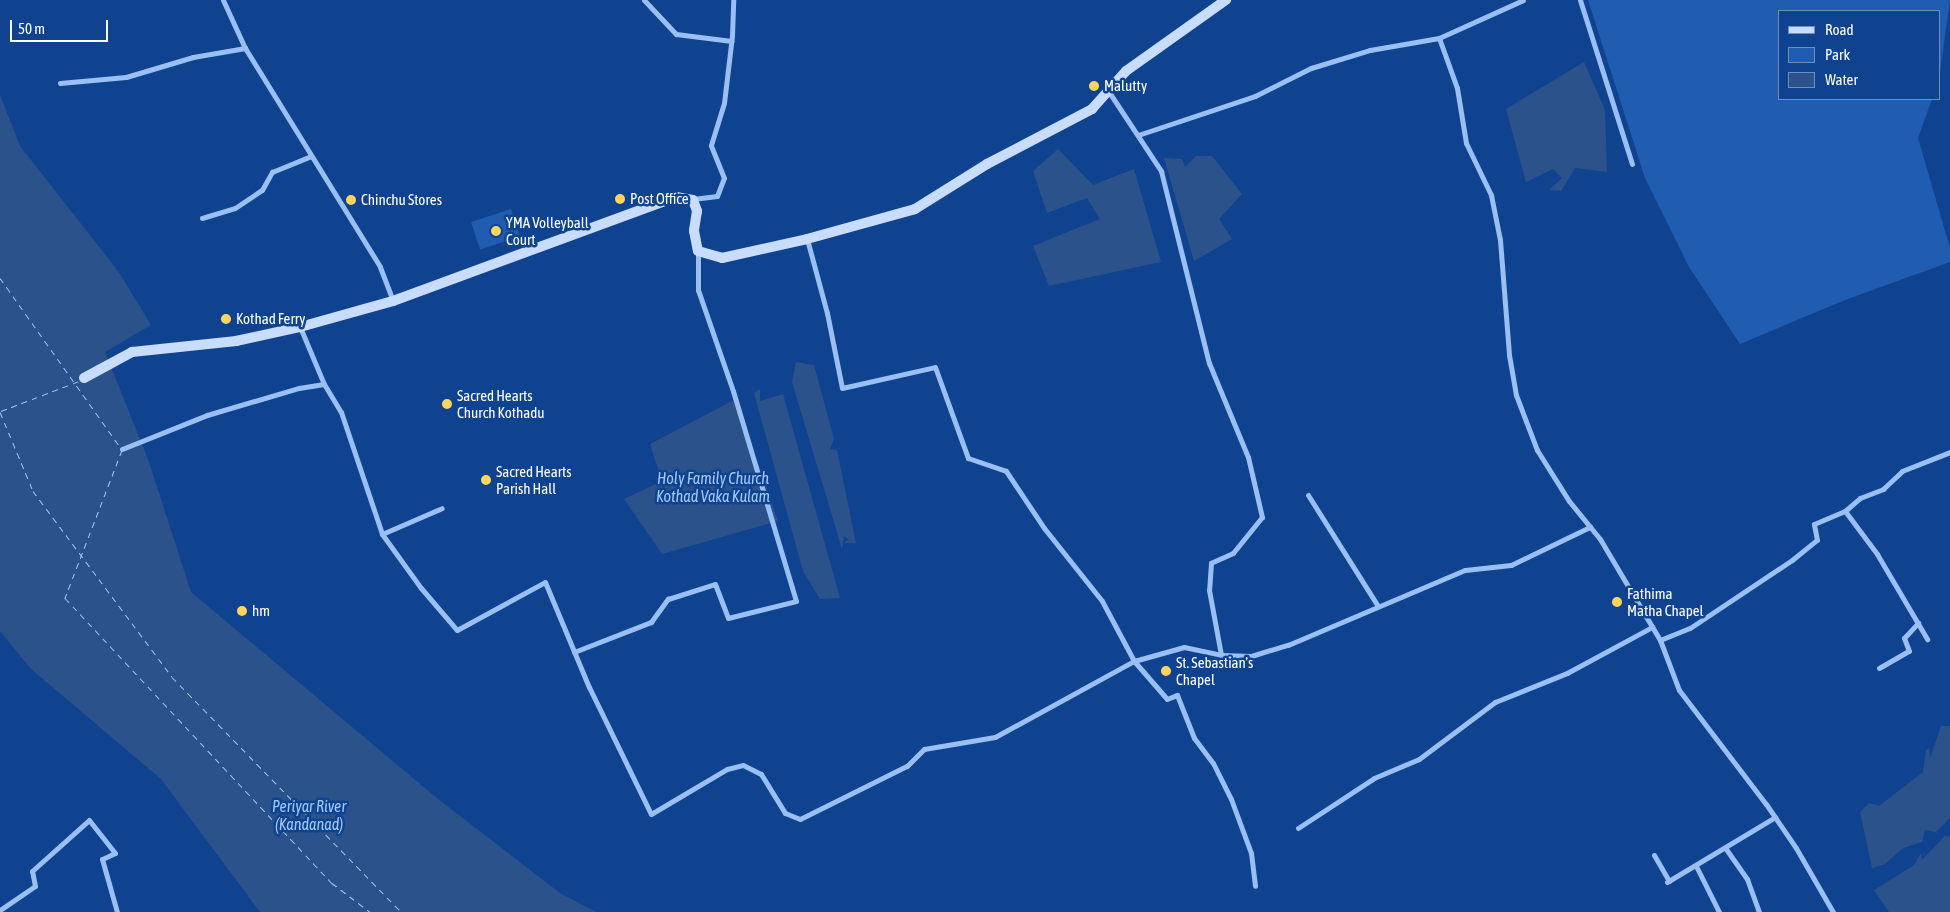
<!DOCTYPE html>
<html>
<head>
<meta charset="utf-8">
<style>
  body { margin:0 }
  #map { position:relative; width:1950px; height:912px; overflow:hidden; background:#0f4390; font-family:"Asap Condensed",sans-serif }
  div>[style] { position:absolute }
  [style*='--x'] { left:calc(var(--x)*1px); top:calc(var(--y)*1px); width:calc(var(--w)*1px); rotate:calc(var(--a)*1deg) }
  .green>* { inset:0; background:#205cb0; transform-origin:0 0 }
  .water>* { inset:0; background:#2b528b }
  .ferry>* { height:1px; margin-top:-0.5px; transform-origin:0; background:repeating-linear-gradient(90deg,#a5c9fb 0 6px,transparent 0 11px) }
  .street>* { height:5px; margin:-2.5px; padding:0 2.5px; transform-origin:2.5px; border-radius:2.5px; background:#99bff3 }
  .secondary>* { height:10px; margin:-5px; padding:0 5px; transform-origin:5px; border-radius:5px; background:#c8ddfd }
  .dots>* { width:14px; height:14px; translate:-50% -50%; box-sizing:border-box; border:2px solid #0f4390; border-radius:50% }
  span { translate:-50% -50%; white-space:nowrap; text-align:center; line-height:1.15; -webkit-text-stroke:5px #0f4390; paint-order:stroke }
  .poi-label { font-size:15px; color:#fff }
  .left { translate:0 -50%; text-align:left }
  .water-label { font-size:16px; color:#a5c9fb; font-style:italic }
  .legend { position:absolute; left:1778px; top:10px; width:162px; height:90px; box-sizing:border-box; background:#0f4390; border:1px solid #6f8ebc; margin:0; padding:6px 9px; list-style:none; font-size:15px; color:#fff }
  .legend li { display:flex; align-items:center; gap:10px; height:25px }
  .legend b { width:25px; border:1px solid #6f8ebc }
  .scale { position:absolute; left:10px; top:20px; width:98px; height:22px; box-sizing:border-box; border:2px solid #fff; border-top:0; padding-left:6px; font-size:15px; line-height:18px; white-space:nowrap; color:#fff; -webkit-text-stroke:4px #0f4390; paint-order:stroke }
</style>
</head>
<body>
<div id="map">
  <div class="green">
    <i style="clip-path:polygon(1588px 0,1950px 0,1939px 80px,1939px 11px,1779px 11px,1779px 99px,1932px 99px,1918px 138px,1950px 248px,1950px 262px,1845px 300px,1740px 344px,1689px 267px,1645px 178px)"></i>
    <i style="left:511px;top:209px;width:29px;height:42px;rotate:72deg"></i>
  </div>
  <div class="water">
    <i style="clip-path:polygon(1584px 62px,1605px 110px,1607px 172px,1575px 168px,1561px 191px,1549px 190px,1562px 178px,1553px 169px,1526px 182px,1506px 109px)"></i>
    <i style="clip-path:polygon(0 95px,20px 146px,118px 271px,151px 325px,105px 352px,149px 462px,191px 592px,438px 799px,560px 893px,596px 912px,260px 912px,161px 779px,31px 669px,0 631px)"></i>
    <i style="clip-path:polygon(1058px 149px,1093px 185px,1134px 169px,1161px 262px,1049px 286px,1033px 246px,1100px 219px,1087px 198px,1047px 213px,1033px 171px)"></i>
    <i style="clip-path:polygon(1196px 156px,1212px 156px,1242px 194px,1219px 219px,1232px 239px,1194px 261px,1164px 158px,1182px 159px,1185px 167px)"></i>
    <i style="clip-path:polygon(796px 362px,814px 365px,834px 439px,830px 449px,837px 450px,856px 543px,844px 543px,848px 540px,844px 535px,842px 549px,792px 382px)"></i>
    <i style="clip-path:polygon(760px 389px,760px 401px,783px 394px,840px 598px,820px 599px,803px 571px,754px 393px)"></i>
    <i style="clip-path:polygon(736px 399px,778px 521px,662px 554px,624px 499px,662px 481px,650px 444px)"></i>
    <i style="clip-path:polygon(1941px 726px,1950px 726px,1950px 818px,1936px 832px,1925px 830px,1922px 842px,1903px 848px,1885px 864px,1872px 868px,1860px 812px,1869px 803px,1879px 806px,1923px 772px,1926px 750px,1929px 748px,1930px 759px)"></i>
    <i style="clip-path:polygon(1945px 836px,1950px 837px,1950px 912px,1889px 912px,1874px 890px,1914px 865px,1921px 853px,1922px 860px)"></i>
  </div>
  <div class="ferry">
    <i style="--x:0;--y:278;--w:207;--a:54.6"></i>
    <i style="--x:1;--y:411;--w:84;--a:-21"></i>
    <i style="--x:0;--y:412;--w:86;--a:67.3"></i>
    <i style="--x:33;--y:491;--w:232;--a:53.2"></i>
    <i style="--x:172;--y:677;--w:328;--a:45.7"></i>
    <i style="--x:122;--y:450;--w:159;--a:111.1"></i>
    <i style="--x:65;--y:598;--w:391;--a:46.9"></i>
    <i style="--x:332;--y:883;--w:48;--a:37.3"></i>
  </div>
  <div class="street">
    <i style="--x:223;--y:0;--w:53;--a:65.4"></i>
    <i style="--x:245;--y:48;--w:257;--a:58.3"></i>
    <i style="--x:380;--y:267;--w:36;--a:69"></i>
    <i style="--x:644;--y:0;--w:47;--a:46.7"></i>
    <i style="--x:676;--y:34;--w:56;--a:7.1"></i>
    <i style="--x:1580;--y:0;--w:172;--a:72.4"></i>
    <i style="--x:1439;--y:38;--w:92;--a:-24.3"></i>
    <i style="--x:60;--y:83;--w:66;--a:-5.2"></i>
    <i style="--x:126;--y:77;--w:70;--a:-16.6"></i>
    <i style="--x:193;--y:57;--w:53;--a:-9.8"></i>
    <i style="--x:1109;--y:92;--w:95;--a:56.6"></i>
    <i style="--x:1161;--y:171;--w:198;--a:76"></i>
    <i style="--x:1209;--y:363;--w:102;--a:67.5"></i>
    <i style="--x:1248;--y:457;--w:62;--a:76.9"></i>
    <i style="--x:1262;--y:517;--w:46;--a:128.9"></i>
    <i style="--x:1233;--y:553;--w:24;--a:156"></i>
    <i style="--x:1211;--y:563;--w:27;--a:94"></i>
    <i style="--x:1209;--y:590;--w:66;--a:79.5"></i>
    <i style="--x:1138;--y:135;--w:123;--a:-18.4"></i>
    <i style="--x:1255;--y:96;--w:63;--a:-26.6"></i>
    <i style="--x:1311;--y:68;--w:62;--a:-17"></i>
    <i style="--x:1370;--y:50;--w:70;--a:-9.9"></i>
    <i style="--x:1439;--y:38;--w:53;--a:70.2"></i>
    <i style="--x:1457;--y:88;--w:56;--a:80.7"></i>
    <i style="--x:1466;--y:143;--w:58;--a:64.3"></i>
    <i style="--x:1491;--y:195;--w:46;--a:78.7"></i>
    <i style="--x:1500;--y:240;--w:115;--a:85.5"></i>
    <i style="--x:1509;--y:355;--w:41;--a:80.1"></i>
    <i style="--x:1516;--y:395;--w:59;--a:69.1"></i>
    <i style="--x:1537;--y:450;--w:60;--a:57.9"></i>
    <i style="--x:1569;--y:501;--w:49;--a:50.8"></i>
    <i style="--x:1600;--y:539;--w:117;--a:59.3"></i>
    <i style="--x:1660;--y:640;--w:53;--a:69.2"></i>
    <i style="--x:1679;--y:690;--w:143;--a:52.7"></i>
    <i style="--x:1766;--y:804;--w:53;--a:55.7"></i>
    <i style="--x:1796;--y:848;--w:74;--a:60"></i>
    <i style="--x:693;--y:199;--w:24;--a:-7"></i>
    <i style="--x:717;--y:196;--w:19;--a:-69"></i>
    <i style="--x:724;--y:178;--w:35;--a:-112"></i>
    <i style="--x:711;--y:145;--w:44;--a:-72.8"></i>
    <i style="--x:724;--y:103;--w:67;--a:-83.2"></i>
    <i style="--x:732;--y:36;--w:36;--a:-88"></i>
    <i style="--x:202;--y:218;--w:34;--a:-17"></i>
    <i style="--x:235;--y:208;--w:32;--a:-34"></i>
    <i style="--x:262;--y:190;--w:21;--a:-61"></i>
    <i style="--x:272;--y:172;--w:42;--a:-22.3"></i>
    <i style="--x:807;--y:239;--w:77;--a:74.9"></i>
    <i style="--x:827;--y:313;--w:76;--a:78.7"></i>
    <i style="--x:842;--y:388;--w:95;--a:-12.7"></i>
    <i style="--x:935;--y:367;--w:97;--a:70.1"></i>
    <i style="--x:968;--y:458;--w:40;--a:18.9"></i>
    <i style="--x:1006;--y:471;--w:69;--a:56.3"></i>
    <i style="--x:1044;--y:528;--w:93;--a:51.5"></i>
    <i style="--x:1102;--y:601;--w:68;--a:61.9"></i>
    <i style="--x:1134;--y:661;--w:50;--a:49"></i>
    <i style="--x:1167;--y:699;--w:11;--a:-22"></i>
    <i style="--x:1177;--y:695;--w:46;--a:68.4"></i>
    <i style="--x:1194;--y:738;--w:31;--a:53"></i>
    <i style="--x:1213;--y:763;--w:40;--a:63.4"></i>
    <i style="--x:1231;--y:799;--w:58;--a:69.7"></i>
    <i style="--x:1251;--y:853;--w:33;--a:83"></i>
    <i style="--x:300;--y:327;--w:62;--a:67.2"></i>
    <i style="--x:324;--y:384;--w:33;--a:59"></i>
    <i style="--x:341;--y:412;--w:129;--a:71.4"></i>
    <i style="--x:382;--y:534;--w:67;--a:54.2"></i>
    <i style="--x:421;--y:588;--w:55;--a:49.4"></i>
    <i style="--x:457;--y:630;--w:100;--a:-28.6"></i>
    <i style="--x:545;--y:582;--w:114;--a:67.3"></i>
    <i style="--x:589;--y:687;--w:141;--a:64"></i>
    <i style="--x:651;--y:814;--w:88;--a:-30.6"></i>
    <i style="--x:727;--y:769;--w:16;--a:-14"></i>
    <i style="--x:743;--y:765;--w:20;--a:27"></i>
    <i style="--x:761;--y:774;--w:46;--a:58.4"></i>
    <i style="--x:785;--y:813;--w:16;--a:22"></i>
    <i style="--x:800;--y:819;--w:119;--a:-26.4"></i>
    <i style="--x:907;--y:766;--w:24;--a:-45"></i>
    <i style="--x:924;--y:749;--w:72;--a:-9.6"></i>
    <i style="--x:995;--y:737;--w:158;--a:-28.7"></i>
    <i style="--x:1134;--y:661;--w:52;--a:-15.6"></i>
    <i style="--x:1184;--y:647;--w:38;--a:12"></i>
    <i style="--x:1221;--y:655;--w:30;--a:2"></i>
    <i style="--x:1251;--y:656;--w:39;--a:-17"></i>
    <i style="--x:1288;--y:645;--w:192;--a:-23"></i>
    <i style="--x:1465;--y:570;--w:46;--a:-6.2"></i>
    <i style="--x:1511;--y:565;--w:88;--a:-25.7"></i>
    <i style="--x:122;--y:449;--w:92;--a:-21.8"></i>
    <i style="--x:207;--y:415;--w:96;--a:-16.4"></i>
    <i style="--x:299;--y:388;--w:25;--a:-9"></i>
    <i style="--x:1308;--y:495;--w:131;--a:57.8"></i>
    <i style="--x:1845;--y:511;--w:54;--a:53.3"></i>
    <i style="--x:1877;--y:554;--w:99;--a:59.5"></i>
    <i style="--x:382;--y:534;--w:65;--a:-23.4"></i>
    <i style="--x:1660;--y:640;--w:32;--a:-22"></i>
    <i style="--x:1690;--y:628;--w:123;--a:-33.7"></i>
    <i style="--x:1792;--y:560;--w:32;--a:-39"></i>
    <i style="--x:1817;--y:540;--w:16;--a:-101"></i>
    <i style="--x:1814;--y:524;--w:34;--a:-23"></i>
    <i style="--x:1845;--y:511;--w:20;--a:-41"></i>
    <i style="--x:1860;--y:498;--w:25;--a:-21"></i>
    <i style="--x:1883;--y:489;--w:26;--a:-43"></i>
    <i style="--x:1902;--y:471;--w:52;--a:-21.6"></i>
    <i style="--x:574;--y:652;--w:83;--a:-21.3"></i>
    <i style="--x:651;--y:622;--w:29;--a:-54"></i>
    <i style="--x:668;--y:599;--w:49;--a:-17.7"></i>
    <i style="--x:715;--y:584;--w:36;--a:69"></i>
    <i style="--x:728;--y:618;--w:70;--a:-14"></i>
    <i style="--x:796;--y:601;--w:219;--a:-106.7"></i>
    <i style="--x:733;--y:391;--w:107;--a:-109.1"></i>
    <i style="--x:698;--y:290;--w:39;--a:-90"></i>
    <i style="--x:1879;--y:668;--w:34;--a:-30"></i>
    <i style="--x:1909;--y:651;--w:14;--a:-111"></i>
    <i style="--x:1904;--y:638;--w:21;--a:-47"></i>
    <i style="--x:1298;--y:828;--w:91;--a:-33.3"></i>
    <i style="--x:1374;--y:778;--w:49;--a:-22.9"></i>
    <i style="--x:1419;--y:759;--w:95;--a:-36.9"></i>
    <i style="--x:1495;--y:702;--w:78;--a:-21.9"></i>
    <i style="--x:1567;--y:673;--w:97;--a:-28.4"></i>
    <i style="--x:1726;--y:849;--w:37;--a:55"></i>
    <i style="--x:1747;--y:879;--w:35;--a:70"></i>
    <i style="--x:1654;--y:855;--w:30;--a:60"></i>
    <i style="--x:1696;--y:866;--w:51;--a:63.4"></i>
    <i style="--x:1667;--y:882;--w:126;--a:-31"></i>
    <i style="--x:0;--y:910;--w:42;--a:-34.4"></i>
    <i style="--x:35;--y:886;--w:15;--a:-101"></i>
    <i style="--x:32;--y:871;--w:76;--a:-41.8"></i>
    <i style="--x:89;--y:820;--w:42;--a:51.8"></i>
    <i style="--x:115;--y:853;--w:14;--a:155"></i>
    <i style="--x:102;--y:859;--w:55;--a:74.2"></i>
  </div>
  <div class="secondary">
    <i style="--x:84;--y:378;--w:55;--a:-28.4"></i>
    <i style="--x:132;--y:352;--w:105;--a:-6"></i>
    <i style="--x:236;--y:341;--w:66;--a:-12.3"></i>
    <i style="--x:300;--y:327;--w:97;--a:-15.6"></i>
    <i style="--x:393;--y:301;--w:302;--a:-20.2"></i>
    <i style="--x:676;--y:197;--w:17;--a:10"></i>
    <i style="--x:693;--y:200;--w:12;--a:70"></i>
    <i style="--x:697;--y:211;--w:20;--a:99"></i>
    <i style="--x:694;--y:231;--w:20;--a:79"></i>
    <i style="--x:698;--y:251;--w:25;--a:16"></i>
    <i style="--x:722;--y:258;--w:87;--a:-12.6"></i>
    <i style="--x:807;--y:239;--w:112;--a:-15.5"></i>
    <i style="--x:915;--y:209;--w:85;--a:-32"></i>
    <i style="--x:987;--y:164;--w:119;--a:-27.6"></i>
    <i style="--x:1092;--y:109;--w:51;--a:-48.2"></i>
    <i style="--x:1126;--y:71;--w:123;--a:-35.4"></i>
  </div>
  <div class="dots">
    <i style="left:1094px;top:86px;background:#ffd55b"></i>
    <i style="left:620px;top:199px;background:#ffd55b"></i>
    <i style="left:351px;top:200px;background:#ffd55b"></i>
    <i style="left:496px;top:231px;background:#ffd55b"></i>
    <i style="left:226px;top:319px;background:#ffd55b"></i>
    <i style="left:447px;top:404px;background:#ffd55b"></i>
    <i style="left:486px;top:480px;background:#ffd55b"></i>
    <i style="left:1617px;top:602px;background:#ffd55b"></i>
    <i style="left:242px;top:611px;background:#ffd55b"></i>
    <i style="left:1166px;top:671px;background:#ffd55b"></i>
  </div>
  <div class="poi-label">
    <span class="left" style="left:1104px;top:86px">Malutty</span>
    <span class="left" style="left:630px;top:199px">Post Office</span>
    <span class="left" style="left:361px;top:200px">Chinchu Stores</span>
    <span class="left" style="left:506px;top:231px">YMA Volleyball<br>Court</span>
    <span class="left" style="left:236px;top:319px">Kothad Ferry</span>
    <span class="left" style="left:457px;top:404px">Sacred Hearts<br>Church Kothadu</span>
    <span class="left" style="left:496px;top:480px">Sacred Hearts<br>Parish Hall</span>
    <span class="left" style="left:1627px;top:602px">Fathima<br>Matha Chapel</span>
    <span class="left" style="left:252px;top:611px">hm</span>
    <span class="left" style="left:1176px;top:671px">St. Sebastian's<br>Chapel</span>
  </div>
  <div class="water-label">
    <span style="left:713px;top:487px">Holy Family Church<br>Kothad Vaka Kulam</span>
    <span style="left:309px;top:815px">Periyar River<br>(Kandanad)</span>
  </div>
  <ul class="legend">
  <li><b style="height:6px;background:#c8ddfd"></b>Road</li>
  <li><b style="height:14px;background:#205cb0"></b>Park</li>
  <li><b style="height:14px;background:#2b528b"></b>Water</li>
  </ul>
  <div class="scale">50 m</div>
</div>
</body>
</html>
